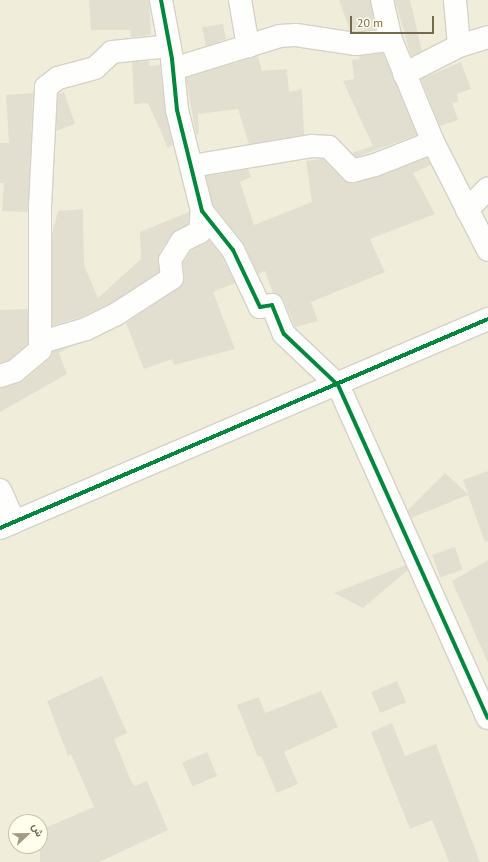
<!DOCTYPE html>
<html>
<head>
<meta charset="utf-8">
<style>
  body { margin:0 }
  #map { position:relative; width:488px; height:862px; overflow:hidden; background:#f7f7ec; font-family:"PT Sans",Vazirmatn,sans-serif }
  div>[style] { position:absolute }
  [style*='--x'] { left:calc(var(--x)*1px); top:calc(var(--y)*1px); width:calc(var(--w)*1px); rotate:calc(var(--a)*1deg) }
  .residential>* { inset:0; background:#f0eeda }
  .building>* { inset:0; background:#e2dfd0; transform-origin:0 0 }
  .roads { filter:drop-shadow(1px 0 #d4d2c7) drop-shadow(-1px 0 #d4d2c7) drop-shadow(0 1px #d4d2c7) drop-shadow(0 -1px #d4d2c7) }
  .minor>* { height:22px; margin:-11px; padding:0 11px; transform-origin:11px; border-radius:11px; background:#fefefc }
  .tertiary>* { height:22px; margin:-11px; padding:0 11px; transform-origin:11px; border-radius:11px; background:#fefefc }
  .cycleway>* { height:4px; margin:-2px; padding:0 2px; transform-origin:2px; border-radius:2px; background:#00873e }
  span { translate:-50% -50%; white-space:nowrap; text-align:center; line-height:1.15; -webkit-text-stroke:4px #fffeed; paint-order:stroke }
  .north { position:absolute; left:8px; top:814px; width:40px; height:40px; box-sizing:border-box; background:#fffeed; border:1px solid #c8c3ad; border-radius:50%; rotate:68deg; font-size:11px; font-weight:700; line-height:16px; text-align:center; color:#756a4c }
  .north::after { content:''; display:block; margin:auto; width:14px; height:18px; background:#a29b84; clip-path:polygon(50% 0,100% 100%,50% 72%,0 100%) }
  .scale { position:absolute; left:350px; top:16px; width:84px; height:18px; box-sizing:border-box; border:2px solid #756a4c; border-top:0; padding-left:5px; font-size:12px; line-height:14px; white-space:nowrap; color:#756a4c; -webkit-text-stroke:3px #fffeed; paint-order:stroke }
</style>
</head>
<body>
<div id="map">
  <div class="residential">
    <i style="clip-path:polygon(evenodd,0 0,488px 0,488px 862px,0 862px,0 0,16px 822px,40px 822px,40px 846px,16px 846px,16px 822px)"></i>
  </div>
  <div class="building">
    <i style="clip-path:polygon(89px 0,149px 0,151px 35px,131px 37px,130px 30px,91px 30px)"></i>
    <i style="clip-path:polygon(339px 0,370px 0,376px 29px,350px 30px)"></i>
    <i style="clip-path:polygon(395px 0,410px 0,422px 51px,411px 56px)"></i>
    <i style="clip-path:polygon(223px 24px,226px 39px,206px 46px,202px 27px)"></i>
    <i style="clip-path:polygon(383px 53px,417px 135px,356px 157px,352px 153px,373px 146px,343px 81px,354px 79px,352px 60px,360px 59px,359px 56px)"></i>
    <i style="clip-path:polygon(258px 56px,262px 71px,287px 69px,289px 92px,302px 89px,304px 135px,249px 144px,238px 109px,198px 114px,199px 134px,196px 135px,186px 78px)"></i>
    <i style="clip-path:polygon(149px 61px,149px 66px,160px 65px,165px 111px,173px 145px,168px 148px,148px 103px,134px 104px,132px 62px)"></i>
    <i style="clip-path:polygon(461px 62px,471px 89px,457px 94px,458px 102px,452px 103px,458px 120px,440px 126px,421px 79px)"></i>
    <i style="clip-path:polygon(64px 92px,75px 124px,56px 131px,58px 94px)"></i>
    <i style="clip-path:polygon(33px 93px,28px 212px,2px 211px,4px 183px,0 183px,0 143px,9px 143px,6px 95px)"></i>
    <i style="clip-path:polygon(427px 158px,431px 165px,413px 173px,435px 214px,370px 239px,385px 272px,311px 302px,318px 321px,295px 327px,284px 300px,273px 293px,265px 271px,258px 274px,243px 242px,213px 205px,206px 176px,248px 169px,251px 177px,240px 182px,254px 225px,312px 202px,306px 161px,323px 159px,343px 180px,355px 183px)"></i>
    <i style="clip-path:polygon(83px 209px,84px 265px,98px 298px,141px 259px,140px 232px,189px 212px,188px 224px,172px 234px,159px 253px,159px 272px,109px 304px,81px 317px,52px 326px,52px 234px,58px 211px)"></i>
    <i style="clip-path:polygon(209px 240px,222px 257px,235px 283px,213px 292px,235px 349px,174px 365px,172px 359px,144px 369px,126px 323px,179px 288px,184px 277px,183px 263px,191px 251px)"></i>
    <i style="clip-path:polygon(28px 309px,28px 344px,9px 360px,0 363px,0 310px)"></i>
    <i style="clip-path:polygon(74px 345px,59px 353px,67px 374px,0 412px,0 388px,23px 381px,48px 360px,52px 352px)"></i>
    <i style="clip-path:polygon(488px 471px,488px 541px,485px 542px,468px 495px,411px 518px,408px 510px,445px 473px,468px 494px,463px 480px)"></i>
    <i style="left:455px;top:547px;width:24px;height:24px;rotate:71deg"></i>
    <i style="clip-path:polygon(488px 560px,488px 663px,452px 581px)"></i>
    <i style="clip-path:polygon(406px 565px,408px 570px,363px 608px,334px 593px)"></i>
    <i style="clip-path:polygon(102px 676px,127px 733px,114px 739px,131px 781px,135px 786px,147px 781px,168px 830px,99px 862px,40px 862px,40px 830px,94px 807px,71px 754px,68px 756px,47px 701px)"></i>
    <i style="left:397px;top:681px;width:23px;height:28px;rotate:67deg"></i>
    <i style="clip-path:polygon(321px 691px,338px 727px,284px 752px,298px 784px,277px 793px,261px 756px,258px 757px,237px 705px,259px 697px,265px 713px)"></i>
    <i style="clip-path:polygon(392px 723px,405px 756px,436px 744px,480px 862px,449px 862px,432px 820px,410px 829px,371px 732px)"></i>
    <i style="left:207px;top:752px;width:26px;height:27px;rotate:67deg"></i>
  </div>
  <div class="roads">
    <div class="minor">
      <i style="--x:161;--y:0;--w:60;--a:79.4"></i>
      <i style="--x:172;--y:59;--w:51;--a:84.4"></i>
      <i style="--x:177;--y:110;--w:104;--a:76.1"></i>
      <i style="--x:202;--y:211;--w:50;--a:51.5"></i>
      <i style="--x:233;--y:250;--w:63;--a:64.7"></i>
      <i style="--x:260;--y:307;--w:12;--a:-9"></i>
      <i style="--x:272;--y:305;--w:31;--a:68"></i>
      <i style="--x:284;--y:334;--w:74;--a:43.4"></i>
      <i style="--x:338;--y:385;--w:365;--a:65.8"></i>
      <i style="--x:240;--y:0;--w:47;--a:80.1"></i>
      <i style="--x:382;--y:0;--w:41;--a:77.3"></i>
      <i style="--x:391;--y:40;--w:110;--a:67.6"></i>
      <i style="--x:433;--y:142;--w:121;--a:63"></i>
      <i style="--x:455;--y:0;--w:46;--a:85"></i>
      <i style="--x:173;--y:69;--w:112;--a:-17.1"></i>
      <i style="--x:280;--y:36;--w:16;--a:-4"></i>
      <i style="--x:296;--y:35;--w:61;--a:8.5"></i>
      <i style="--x:356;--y:44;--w:35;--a:-7"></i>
      <i style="--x:404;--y:74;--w:62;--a:-27"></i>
      <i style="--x:459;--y:46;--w:30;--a:-17"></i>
      <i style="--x:192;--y:166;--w:122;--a:-9.5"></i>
      <i style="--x:312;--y:146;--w:17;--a:3"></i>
      <i style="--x:329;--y:147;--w:33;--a:46"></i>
      <i style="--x:352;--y:171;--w:24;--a:-15"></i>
      <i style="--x:375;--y:165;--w:62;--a:-21.6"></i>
      <i style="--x:467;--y:210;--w:30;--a:-46"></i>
      <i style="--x:40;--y:350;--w:143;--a:-90"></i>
      <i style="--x:40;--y:207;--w:120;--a:-87.1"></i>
      <i style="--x:46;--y:87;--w:15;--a:-37"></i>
      <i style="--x:58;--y:78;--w:38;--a:-15"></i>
      <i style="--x:95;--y:68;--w:23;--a:-43"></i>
      <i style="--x:112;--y:52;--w:58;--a:-5.9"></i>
      <i style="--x:0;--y:376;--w:16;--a:-18"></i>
      <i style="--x:15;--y:371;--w:33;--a:-40"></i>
      <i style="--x:40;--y:350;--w:8;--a:-76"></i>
      <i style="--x:42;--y:342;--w:46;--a:-16.5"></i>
      <i style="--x:86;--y:329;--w:32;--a:-26"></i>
      <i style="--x:115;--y:315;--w:68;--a:-33"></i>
      <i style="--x:172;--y:278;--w:18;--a:-96"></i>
      <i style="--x:170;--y:260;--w:22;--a:-58"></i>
      <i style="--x:182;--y:241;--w:20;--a:-27"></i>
      <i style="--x:200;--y:232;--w:21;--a:-85"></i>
      <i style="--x:14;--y:522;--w:516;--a:-23.18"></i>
    </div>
    <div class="tertiary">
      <i style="--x:0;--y:490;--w:35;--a:66"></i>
      <i style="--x:14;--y:522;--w:15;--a:157"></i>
    </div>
  </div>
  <div class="cycleway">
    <i style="--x:161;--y:0;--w:60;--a:79.4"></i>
    <i style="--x:172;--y:59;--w:51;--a:84.4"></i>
    <i style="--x:177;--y:110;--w:104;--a:76.1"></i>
    <i style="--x:202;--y:211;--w:50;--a:51.5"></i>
    <i style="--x:233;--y:250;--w:63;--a:64.7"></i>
    <i style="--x:260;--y:307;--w:12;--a:-9"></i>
    <i style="--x:272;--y:305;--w:31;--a:68"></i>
    <i style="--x:284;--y:334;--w:74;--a:43.4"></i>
    <i style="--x:338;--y:385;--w:365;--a:65.8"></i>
    <i style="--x:0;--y:528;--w:531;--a:-23.18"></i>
  </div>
  <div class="north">ش</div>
  <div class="scale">20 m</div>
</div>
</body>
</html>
